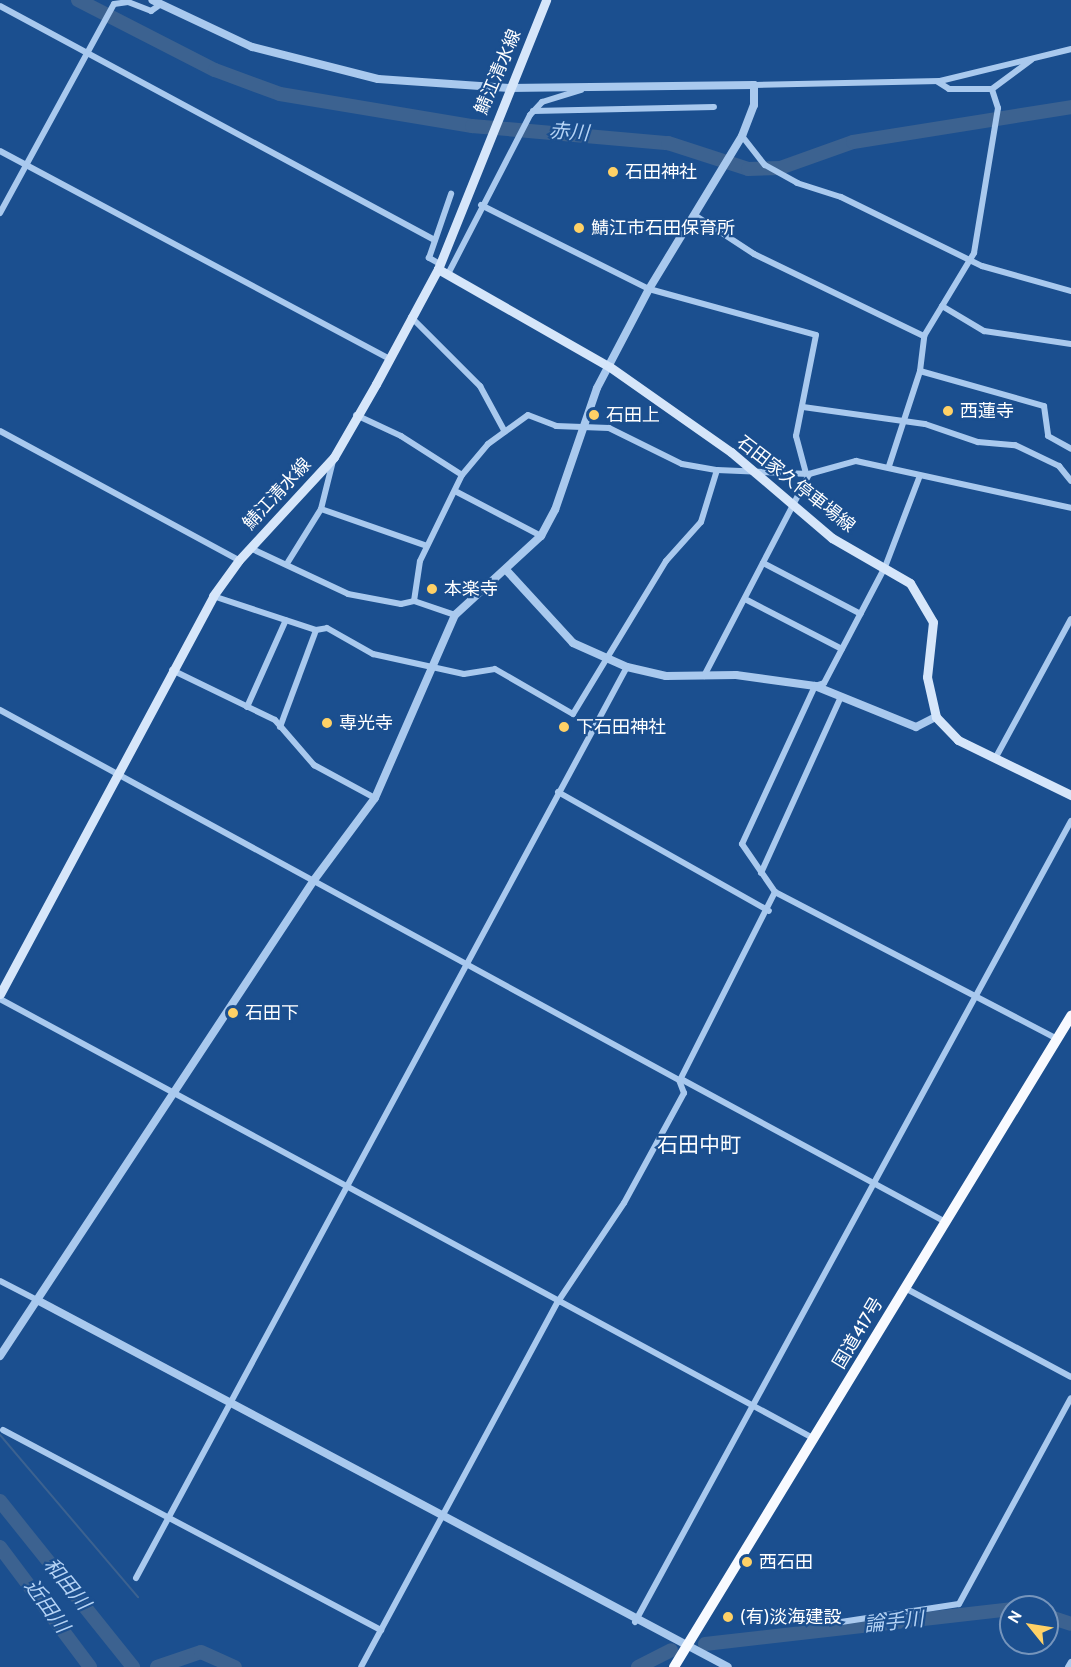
<!DOCTYPE html>
<html>
<head>
<meta charset="utf-8">
<style>
  body { margin:0 }
  #map { position:relative; width:1071px; height:1667px; overflow:hidden; background:#1b4f8f; font-family:Cabin,"Noto Sans JP",sans-serif }
  div>[style] { position:absolute }
  [style*='--x'] { left:calc(var(--x)*1px); top:calc(var(--y)*1px); width:calc(var(--w)*1px); rotate:calc(var(--a)*1deg) }
  .stream>* { height:2px; margin:-1px; padding:0 1px; transform-origin:1px; border-radius:1px; background:#3c6290 }
  .river>* { height:14px; margin:-7px; padding:0 7px; transform-origin:7px; border-radius:7px; background:#3c6290 }
  .minor>* { height:6px; margin:-3px; padding:0 3px; transform-origin:3px; border-radius:3px; background:#a9c9ee }
  .tertiary>* { height:8px; margin:-4px; padding:0 4px; transform-origin:4px; border-radius:4px; background:#a9c9ee }
  .secondary>* { height:9px; margin:-4.5px; padding:0 4.5px; transform-origin:4.5px; border-radius:4.5px; background:#d6e6fa }
  .trunk>* { height:10px; margin:-5px; padding:0 5px; transform-origin:5px; border-radius:5px; background:#f8faff }
  .dots>* { width:16px; height:16px; translate:-50% -50%; box-sizing:border-box; border:3px solid #1b4f8f; border-radius:50% }
  span { translate:-50% -50%; white-space:nowrap; text-align:center; line-height:1.15; -webkit-text-stroke:4.5px #1b4f8f; paint-order:stroke }
  .street-label { font-size:18px; color:#fff }
  .poi-label { font-size:18px; color:#fff }
  .left { translate:0 -50%; text-align:left }
  .water-label { font-size:20px; color:#b5d3f5; font-style:italic }
  .quarter-label { font-size:21px; color:#fff }
  .north { position:absolute; left:999px; top:1595px; width:60px; height:60px; box-sizing:border-box; background:#1b4f8f; border:2px solid #7695bc; border-radius:50%; rotate:300deg; font-size:16px; font-weight:700; line-height:24px; text-align:center; color:#fff }
  .north::after { content:''; display:block; margin:auto; width:21px; height:27px; background:#ffd166; clip-path:polygon(50% 0,100% 100%,50% 72%,0 100%) }
</style>
</head>
<body>
<div id="map">
  <div class="stream">
    <i style="--x:0;--y:1435;--w:213;--a:49.6"></i>
  </div>
  <div class="river">
    <i style="--x:78;--y:0;--w:154;--a:27.1"></i>
    <i style="--x:215;--y:70;--w:69;--a:20.3"></i>
    <i style="--x:280;--y:94;--w:195;--a:9.5"></i>
    <i style="--x:472;--y:126;--w:197;--a:5"></i>
    <i style="--x:668;--y:143;--w:84;--a:18"></i>
    <i style="--x:748;--y:169;--w:32;--a:-2"></i>
    <i style="--x:780;--y:168;--w:77;--a:-19.6"></i>
    <i style="--x:853;--y:142;--w:221;--a:-9.1"></i>
    <i style="--x:0;--y:1501;--w:213;--a:51.3"></i>
    <i style="--x:0;--y:1547;--w:150;--a:53.1"></i>
    <i style="--x:1047;--y:1616;--w:25;--a:18"></i>
    <i style="--x:705;--y:1644;--w:308;--a:-6.5"></i>
    <i style="--x:157;--y:1667;--w:46;--a:-18.8"></i>
    <i style="--x:201;--y:1652;--w:37;--a:24"></i>
    <i style="--x:638;--y:1667;--w:37;--a:-27"></i>
  </div>
  <div class="minor">
    <i style="--x:0;--y:6;--w:492;--a:28.3"></i>
    <i style="--x:938;--y:82;--w:13;--a:32"></i>
    <i style="--x:949;--y:89;--w:43;--a:0"></i>
    <i style="--x:992;--y:89;--w:49;--a:-36.6"></i>
    <i style="--x:754;--y:85;--w:186;--a:-1.2"></i>
    <i style="--x:940;--y:81;--w:135;--a:-13.7"></i>
    <i style="--x:533;--y:111;--w:181;--a:-1.3"></i>
    <i style="--x:742;--y:136;--w:37;--a:52"></i>
    <i style="--x:765;--y:165;--w:37;--a:29"></i>
    <i style="--x:797;--y:183;--w:46;--a:17.7"></i>
    <i style="--x:841;--y:197;--w:157;--a:26.1"></i>
    <i style="--x:982;--y:266;--w:92;--a:15.7"></i>
    <i style="--x:0;--y:151;--w:441;--a:28.1"></i>
    <i style="--x:481;--y:205;--w:188;--a:26.6"></i>
    <i style="--x:649;--y:289;--w:173;--a:15.4"></i>
    <i style="--x:816;--y:335;--w:103;--a:101.2"></i>
    <i style="--x:796;--y:436;--w:38;--a:75"></i>
    <i style="--x:0;--y:213;--w:238;--a:-61.4"></i>
    <i style="--x:114;--y:4;--w:14;--a:-8"></i>
    <i style="--x:128;--y:2;--w:25;--a:21"></i>
    <i style="--x:151;--y:11;--w:12;--a:-35"></i>
    <i style="--x:696;--y:216;--w:69;--a:33.2"></i>
    <i style="--x:754;--y:254;--w:189;--a:25.8"></i>
    <i style="--x:440;--y:264;--w:13;--a:-151"></i>
    <i style="--x:429;--y:258;--w:68;--a:-71"></i>
    <i style="--x:448;--y:274;--w:179;--a:-62.7"></i>
    <i style="--x:530;--y:115;--w:18;--a:-47"></i>
    <i style="--x:542;--y:102;--w:41;--a:-17.1"></i>
    <i style="--x:942;--y:306;--w:49;--a:30.8"></i>
    <i style="--x:984;--y:331;--w:88;--a:8.5"></i>
    <i style="--x:411;--y:317;--w:98;--a:45"></i>
    <i style="--x:480;--y:386;--w:52;--a:61.5"></i>
    <i style="--x:920;--y:371;--w:129;--a:15.8"></i>
    <i style="--x:1044;--y:406;--w:30;--a:82"></i>
    <i style="--x:1048;--y:436;--w:26;--a:29"></i>
    <i style="--x:803;--y:407;--w:123;--a:7.9"></i>
    <i style="--x:925;--y:424;--w:56;--a:18.8"></i>
    <i style="--x:978;--y:442;--w:37;--a:5"></i>
    <i style="--x:1015;--y:445;--w:49;--a:25.5"></i>
    <i style="--x:1059;--y:466;--w:19;--a:51"></i>
    <i style="--x:356;--y:415;--w:50;--a:25"></i>
    <i style="--x:401;--y:436;--w:72;--a:32.6"></i>
    <i style="--x:0;--y:431;--w:272;--a:28.4"></i>
    <i style="--x:889;--y:466;--w:100;--a:-71.9"></i>
    <i style="--x:920;--y:371;--w:35;--a:-83"></i>
    <i style="--x:924;--y:336;--w:97;--a:-58.9"></i>
    <i style="--x:974;--y:253;--w:147;--a:-80.6"></i>
    <i style="--x:998;--y:108;--w:20;--a:-108"></i>
    <i style="--x:919;--y:478;--w:95;--a:110.9"></i>
    <i style="--x:885;--y:567;--w:131;--a:117.7"></i>
    <i style="--x:824;--y:683;--w:9;--a:162"></i>
    <i style="--x:815;--y:686;--w:174;--a:114.8"></i>
    <i style="--x:742;--y:844;--w:58;--a:55.5"></i>
    <i style="--x:775;--y:892;--w:318;--a:27.5"></i>
    <i style="--x:455;--y:491;--w:97;--a:27.6"></i>
    <i style="--x:321;--y:509;--w:112;--a:19.2"></i>
    <i style="--x:250;--y:548;--w:108;--a:25.1"></i>
    <i style="--x:348;--y:594;--w:54;--a:10.7"></i>
    <i style="--x:401;--y:604;--w:13;--a:-13"></i>
    <i style="--x:414;--y:601;--w:43;--a:18.9"></i>
    <i style="--x:288;--y:562;--w:62;--a:-58.1"></i>
    <i style="--x:321;--y:509;--w:54;--a:-76"></i>
    <i style="--x:763;--y:563;--w:110;--a:27.5"></i>
    <i style="--x:213;--y:596;--w:108;--a:18.3"></i>
    <i style="--x:316;--y:630;--w:11;--a:-10"></i>
    <i style="--x:327;--y:628;--w:53;--a:29.5"></i>
    <i style="--x:373;--y:654;--w:93;--a:12.4"></i>
    <i style="--x:464;--y:674;--w:31;--a:-9"></i>
    <i style="--x:495;--y:669;--w:90;--a:30"></i>
    <i style="--x:573;--y:714;--w:179;--a:-58.7"></i>
    <i style="--x:666;--y:561;--w:52;--a:-48.1"></i>
    <i style="--x:701;--y:522;--w:54;--a:-72.9"></i>
    <i style="--x:745;--y:599;--w:109;--a:27.3"></i>
    <i style="--x:414;--y:601;--w:40;--a:-81.5"></i>
    <i style="--x:420;--y:561;--w:96;--a:-64"></i>
    <i style="--x:462;--y:475;--w:40;--a:-50"></i>
    <i style="--x:488;--y:444;--w:49;--a:-35.9"></i>
    <i style="--x:528;--y:415;--w:30;--a:21"></i>
    <i style="--x:556;--y:426;--w:53;--a:2.2"></i>
    <i style="--x:609;--y:428;--w:81;--a:26.3"></i>
    <i style="--x:682;--y:464;--w:36;--a:10"></i>
    <i style="--x:717;--y:470;--w:92;--a:2.5"></i>
    <i style="--x:809;--y:474;--w:49;--a:-15.5"></i>
    <i style="--x:856;--y:461;--w:220;--a:12.3"></i>
    <i style="--x:172;--y:670;--w:114;--a:25.9"></i>
    <i style="--x:275;--y:720;--w:60;--a:49.1"></i>
    <i style="--x:314;--y:765;--w:69;--a:28.4"></i>
    <i style="--x:704;--y:676;--w:228;--a:-62.5"></i>
    <i style="--x:247;--y:707;--w:95;--a:-65.9"></i>
    <i style="--x:0;--y:710;--w:773;--a:28.59"></i>
    <i style="--x:679;--y:1080;--w:14;--a:69"></i>
    <i style="--x:684;--y:1093;--w:125;--a:118.6"></i>
    <i style="--x:624;--y:1203;--w:120;--a:123.8"></i>
    <i style="--x:557;--y:1303;--w:413;--a:118.3"></i>
    <i style="--x:280;--y:727;--w:103;--a:-69.6"></i>
    <i style="--x:996;--y:757;--w:157;--a:-61.5"></i>
    <i style="--x:558;--y:792;--w:242;--a:29.4"></i>
    <i style="--x:761;--y:873;--w:193;--a:-65.6"></i>
    <i style="--x:0;--y:999;--w:924;--a:28.37"></i>
    <i style="--x:681;--y:1079;--w:300;--a:28.4"></i>
    <i style="--x:680;--y:1080;--w:211;--a:-63.2"></i>
    <i style="--x:0;--y:1281;--w:42;--a:27.2"></i>
    <i style="--x:905;--y:1288;--w:188;--a:28.2"></i>
    <i style="--x:3;--y:1430;--w:428;--a:27.9"></i>
    <i style="--x:136;--y:1578;--w:1035;--a:-61.68"></i>
    <i style="--x:635;--y:1622;--w:912;--a:-61.44"></i>
    <i style="--x:841;--y:1622;--w:119;--a:-8.7"></i>
    <i style="--x:959;--y:1604;--w:234;--a:-61.5"></i>
    <i style="--x:1068;--y:1667;--w:6;--a:-59"></i>
  </div>
  <div class="tertiary">
    <i style="--x:508;--y:572;--w:96;--a:47.5"></i>
    <i style="--x:573;--y:643;--w:59;--a:24"></i>
    <i style="--x:627;--y:667;--w:40;--a:13"></i>
    <i style="--x:666;--y:676;--w:70;--a:-0.8"></i>
    <i style="--x:736;--y:675;--w:80;--a:7.9"></i>
    <i style="--x:815;--y:686;--w:109;--a:22.1"></i>
    <i style="--x:916;--y:727;--w:22;--a:-27"></i>
    <i style="--x:37;--y:1300;--w:782;--a:27.97"></i>
    <i style="--x:0;--y:1356;--w:570;--a:-56.59"></i>
    <i style="--x:314;--y:880;--w:102;--a:-53.4"></i>
    <i style="--x:375;--y:798;--w:200;--a:-66.4"></i>
    <i style="--x:455;--y:615;--w:117;--a:-42.6"></i>
    <i style="--x:541;--y:536;--w:30;--a:-62"></i>
    <i style="--x:555;--y:510;--w:129;--a:-71"></i>
    <i style="--x:597;--y:388;--w:112;--a:-62.3"></i>
    <i style="--x:649;--y:289;--w:179;--a:-58.7"></i>
    <i style="--x:742;--y:136;--w:33;--a:-69"></i>
    <i style="--x:754;--y:105;--w:20;--a:-90"></i>
    <i style="--x:754;--y:85;--w:245;--a:179.3"></i>
    <i style="--x:509;--y:88;--w:131;--a:-176.1"></i>
    <i style="--x:378;--y:79;--w:130;--a:-165.7"></i>
    <i style="--x:252;--y:47;--w:110;--a:-154.8"></i>
  </div>
  <div class="secondary">
    <i style="--x:438;--y:269;--w:198;--a:29.7"></i>
    <i style="--x:610;--y:367;--w:148;--a:35.1"></i>
    <i style="--x:731;--y:452;--w:133;--a:40.4"></i>
    <i style="--x:832;--y:538;--w:90;--a:30"></i>
    <i style="--x:910;--y:583;--w:45;--a:59.5"></i>
    <i style="--x:933;--y:622;--w:55;--a:96.2"></i>
    <i style="--x:927;--y:677;--w:41;--a:77.3"></i>
    <i style="--x:936;--y:717;--w:32;--a:46"></i>
    <i style="--x:958;--y:740;--w:126;--a:26"></i>
    <i style="--x:0;--y:994;--w:451;--a:-61.8"></i>
    <i style="--x:213;--y:596;--w:44;--a:-54.2"></i>
    <i style="--x:239;--y:560;--w:140;--a:-47.3"></i>
    <i style="--x:334;--y:457;--w:84;--a:-60.1"></i>
    <i style="--x:376;--y:384;--w:131;--a:-61.7"></i>
    <i style="--x:438;--y:269;--w:290;--a:-68.1"></i>
  </div>
  <div class="trunk">
    <i style="--x:674;--y:1667;--w:763;--a:-58.62"></i>
  </div>
  <div class="dots">
    <i style="left:613px;top:172px;background:#ffd166"></i>
    <i style="left:579px;top:228px;background:#ffd166"></i>
    <i style="left:948px;top:411px;background:#ffd166"></i>
    <i style="left:594px;top:415px;background:#ffd166"></i>
    <i style="left:432px;top:589px;background:#ffd166"></i>
    <i style="left:327px;top:723px;background:#ffd166"></i>
    <i style="left:564px;top:727px;background:#ffd166"></i>
    <i style="left:233px;top:1013px;background:#ffd166"></i>
    <i style="left:747px;top:1562px;background:#ffd166"></i>
    <i style="left:728px;top:1617px;background:#ffd166"></i>
  </div>
  <div class="street-label">
    <span style="left:498px;top:72px;rotate:-67deg">鯖江清水線</span>
    <span style="left:796px;top:484px;rotate:38deg">石田家久停車場線</span>
    <span style="left:277px;top:494px;rotate:-47deg">鯖江清水線</span>
    <span style="left:858px;top:1333px;rotate:-59deg">国道417号</span>
  </div>
  <div class="poi-label">
    <span class="left" style="left:625px;top:172px">石田神社</span>
    <span class="left" style="left:591px;top:228px">鯖江市石田保育所</span>
    <span class="left" style="left:960px;top:411px">西蓮寺</span>
    <span class="left" style="left:606px;top:415px">石田上</span>
    <span class="left" style="left:444px;top:589px">本楽寺</span>
    <span class="left" style="left:339px;top:723px">専光寺</span>
    <span class="left" style="left:576px;top:727px">下石田神社</span>
    <span class="left" style="left:245px;top:1013px">石田下</span>
    <span class="left" style="left:759px;top:1562px">西石田</span>
    <span class="left" style="left:740px;top:1617px">(有)淡海建設</span>
  </div>
  <div class="water-label">
    <span style="left:569px;top:132px;rotate:4deg">赤川</span>
    <span style="left:67px;top:1584px;rotate:51deg">和田川</span>
    <span style="left:47px;top:1606px;rotate:54deg">近田川</span>
    <span style="left:894px;top:1622px;rotate:-6deg">論手川</span>
  </div>
  <div class="quarter-label">
    <span style="left:699px;top:1145px">石田中町</span>
  </div>
  <div class="north">N</div>
</div>
</body>
</html>
